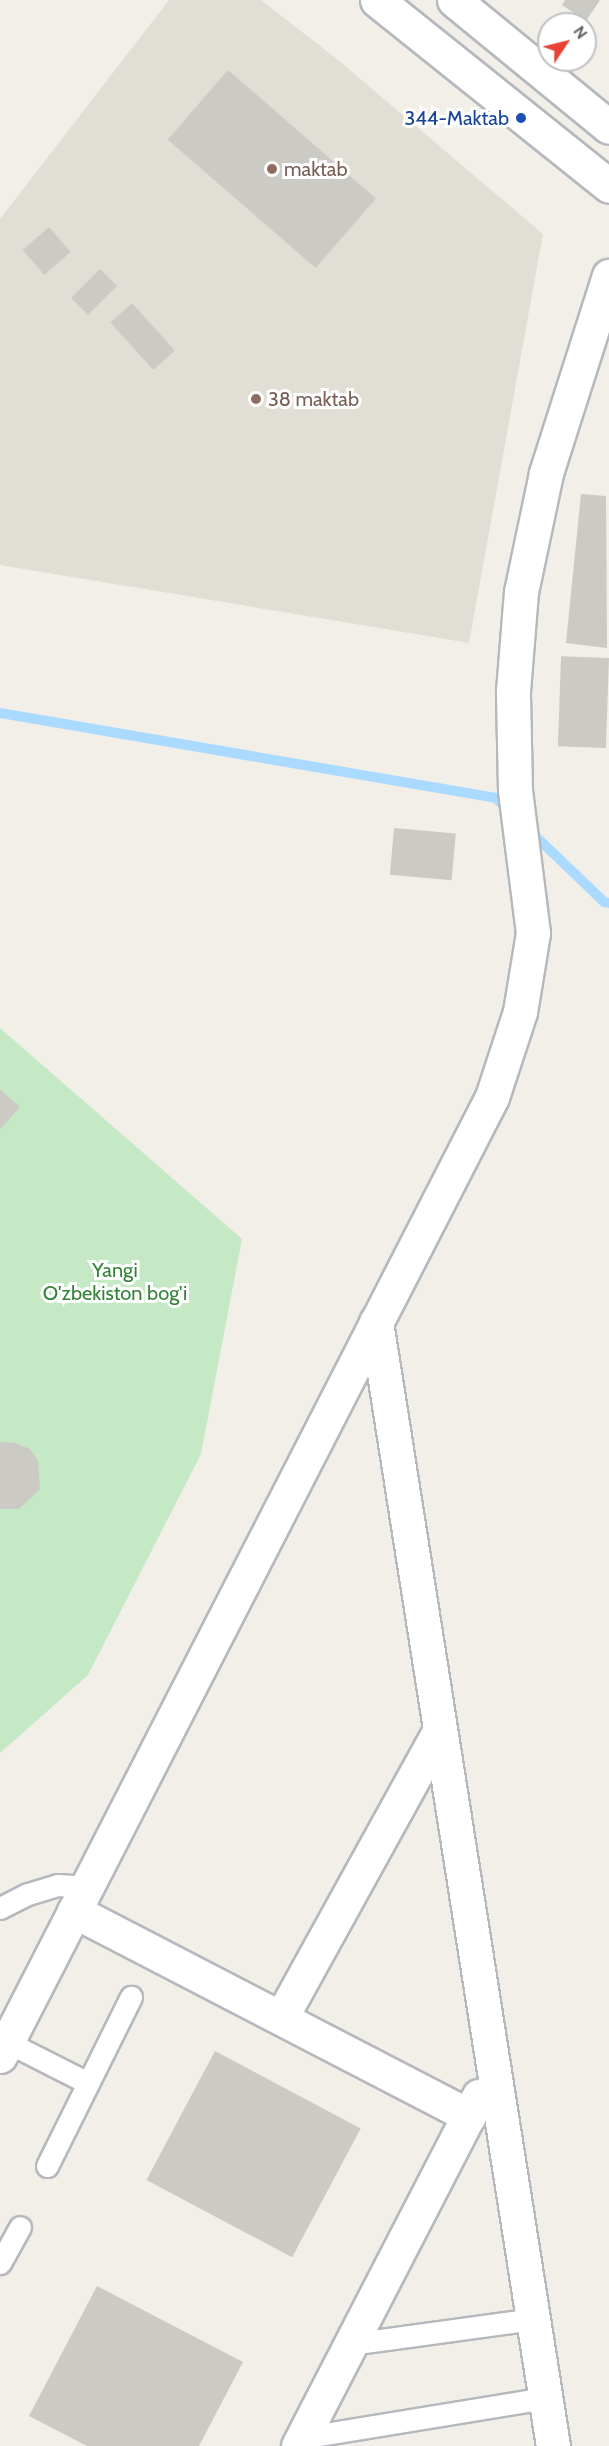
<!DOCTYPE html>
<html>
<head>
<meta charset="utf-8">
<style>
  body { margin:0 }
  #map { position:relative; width:609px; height:2446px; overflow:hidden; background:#f1efe8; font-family:Cabin,sans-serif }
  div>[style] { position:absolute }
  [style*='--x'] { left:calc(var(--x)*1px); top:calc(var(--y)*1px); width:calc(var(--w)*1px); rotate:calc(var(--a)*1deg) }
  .education>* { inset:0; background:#e1ded6 }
  .green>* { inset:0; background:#c5e8c5 }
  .stream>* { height:10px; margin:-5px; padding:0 5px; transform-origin:5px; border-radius:5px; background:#aadaff }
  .building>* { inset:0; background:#cccac5; transform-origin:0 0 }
  .roads { filter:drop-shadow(2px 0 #b5b8bc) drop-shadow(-2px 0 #b5b8bc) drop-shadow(0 2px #b5b8bc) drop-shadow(0 -2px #b5b8bc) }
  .lane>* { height:21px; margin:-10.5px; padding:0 10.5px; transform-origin:10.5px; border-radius:10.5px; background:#fff }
  .street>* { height:33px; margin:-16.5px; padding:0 16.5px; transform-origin:16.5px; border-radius:16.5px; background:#fff }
  .secondary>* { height:33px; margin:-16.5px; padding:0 16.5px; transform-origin:16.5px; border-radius:16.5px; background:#fff }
  .dots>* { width:16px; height:16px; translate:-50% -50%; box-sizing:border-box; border:3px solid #fff; border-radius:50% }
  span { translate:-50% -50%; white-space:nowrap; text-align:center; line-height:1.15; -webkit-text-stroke:6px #fff; paint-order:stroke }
  .transit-label { font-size:20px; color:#164399 }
  .right { translate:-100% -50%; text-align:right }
  .education-label { font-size:20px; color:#785e54 }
  .left { translate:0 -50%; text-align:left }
  .park-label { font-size:20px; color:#348238 }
  .north { position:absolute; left:537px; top:12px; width:60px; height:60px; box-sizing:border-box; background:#fff; border:2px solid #bfc1c3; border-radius:50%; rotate:55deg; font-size:16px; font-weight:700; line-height:24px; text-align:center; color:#5f6368 }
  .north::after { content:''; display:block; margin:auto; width:21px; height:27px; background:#ea4335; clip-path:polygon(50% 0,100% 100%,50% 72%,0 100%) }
</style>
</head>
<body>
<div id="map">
  <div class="education">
    <i style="clip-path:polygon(169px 0,261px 0,338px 60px,543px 234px,469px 643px,0 565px,0 219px)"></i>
  </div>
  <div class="green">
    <i style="clip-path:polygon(0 1028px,242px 1239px,201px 1454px,88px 1675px,0 1753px)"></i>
  </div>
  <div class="stream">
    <i style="--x:0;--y:713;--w:503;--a:9.72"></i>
    <i style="--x:496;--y:798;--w:18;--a:45"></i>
    <i style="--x:529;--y:830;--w:104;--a:43.8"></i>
    <i style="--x:604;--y:902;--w:5;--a:11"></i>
  </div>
  <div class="building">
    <i style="clip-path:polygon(565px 0,600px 0,586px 21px,562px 5px)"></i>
    <i style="left:228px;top:70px;width:196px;height:92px;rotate:41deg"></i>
    <i style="left:49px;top:227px;width:33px;height:35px;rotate:49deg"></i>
    <i style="left:100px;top:269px;width:24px;height:41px;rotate:45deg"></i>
    <i style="left:132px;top:303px;width:64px;height:29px;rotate:48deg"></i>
    <i style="clip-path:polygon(581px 494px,606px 496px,607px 648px,566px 643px)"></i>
    <i style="left:609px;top:658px;width:90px;height:48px;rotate:92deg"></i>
    <i style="left:394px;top:828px;width:62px;height:47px;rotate:5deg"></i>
    <i style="clip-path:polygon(0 1089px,20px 1107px,0 1129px)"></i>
    <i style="clip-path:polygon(0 1442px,16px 1443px,30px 1449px,38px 1461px,40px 1489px,19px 1509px,0 1509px)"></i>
    <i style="left:215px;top:2051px;width:165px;height:146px;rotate:28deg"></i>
    <i style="clip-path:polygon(97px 2286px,243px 2362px,199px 2446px,87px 2446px,29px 2416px)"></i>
  </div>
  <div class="roads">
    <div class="lane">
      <i style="--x:0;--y:1908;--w:31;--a:-27"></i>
      <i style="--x:28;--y:1894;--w:31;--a:-17"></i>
      <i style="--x:58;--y:1885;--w:26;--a:4"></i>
      <i style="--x:7;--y:2042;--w:91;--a:26.8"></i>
      <i style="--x:47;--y:2166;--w:189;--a:-63.6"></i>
      <i style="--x:0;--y:2263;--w:41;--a:-60.9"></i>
      <i style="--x:351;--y:2344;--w:184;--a:-7.8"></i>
      <i style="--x:301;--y:2438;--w:247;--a:-9.3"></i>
    </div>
    <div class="street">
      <i style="--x:376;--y:1322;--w:1138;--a:81.05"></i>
      <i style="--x:74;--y:1911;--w:445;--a:27.4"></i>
      <i style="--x:282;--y:2016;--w:327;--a:-61.1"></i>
      <i style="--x:0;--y:2056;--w:1078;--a:-62.84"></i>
      <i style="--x:492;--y:1097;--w:89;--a:-71.8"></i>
      <i style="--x:520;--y:1012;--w:80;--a:-80.7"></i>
      <i style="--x:533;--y:933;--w:144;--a:-97.2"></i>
      <i style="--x:515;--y:790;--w:99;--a:-91.2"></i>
      <i style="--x:513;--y:691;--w:99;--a:-85.4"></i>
      <i style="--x:521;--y:592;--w:122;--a:-78.1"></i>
      <i style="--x:546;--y:473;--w:207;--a:-72.3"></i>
      <i style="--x:298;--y:2446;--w:394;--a:-62.7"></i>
    </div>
    <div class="secondary">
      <i style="--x:377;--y:0;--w:297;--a:38.7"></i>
      <i style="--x:454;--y:0;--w:200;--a:39.3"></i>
    </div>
  </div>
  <div class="dots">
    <i style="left:521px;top:118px;background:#1a4fb4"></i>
    <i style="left:272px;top:169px;background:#8d6e63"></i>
    <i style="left:256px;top:399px;background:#8d6e63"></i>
  </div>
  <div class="transit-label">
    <span class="right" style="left:509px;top:118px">344-Maktab</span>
  </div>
  <div class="education-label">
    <span class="left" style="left:284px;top:169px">maktab</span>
    <span class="left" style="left:268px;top:399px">38 maktab</span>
  </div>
  <div class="park-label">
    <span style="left:115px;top:1282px">Yangi<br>O'zbekiston bog'i</span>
  </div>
  <div class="north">N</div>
</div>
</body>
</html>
